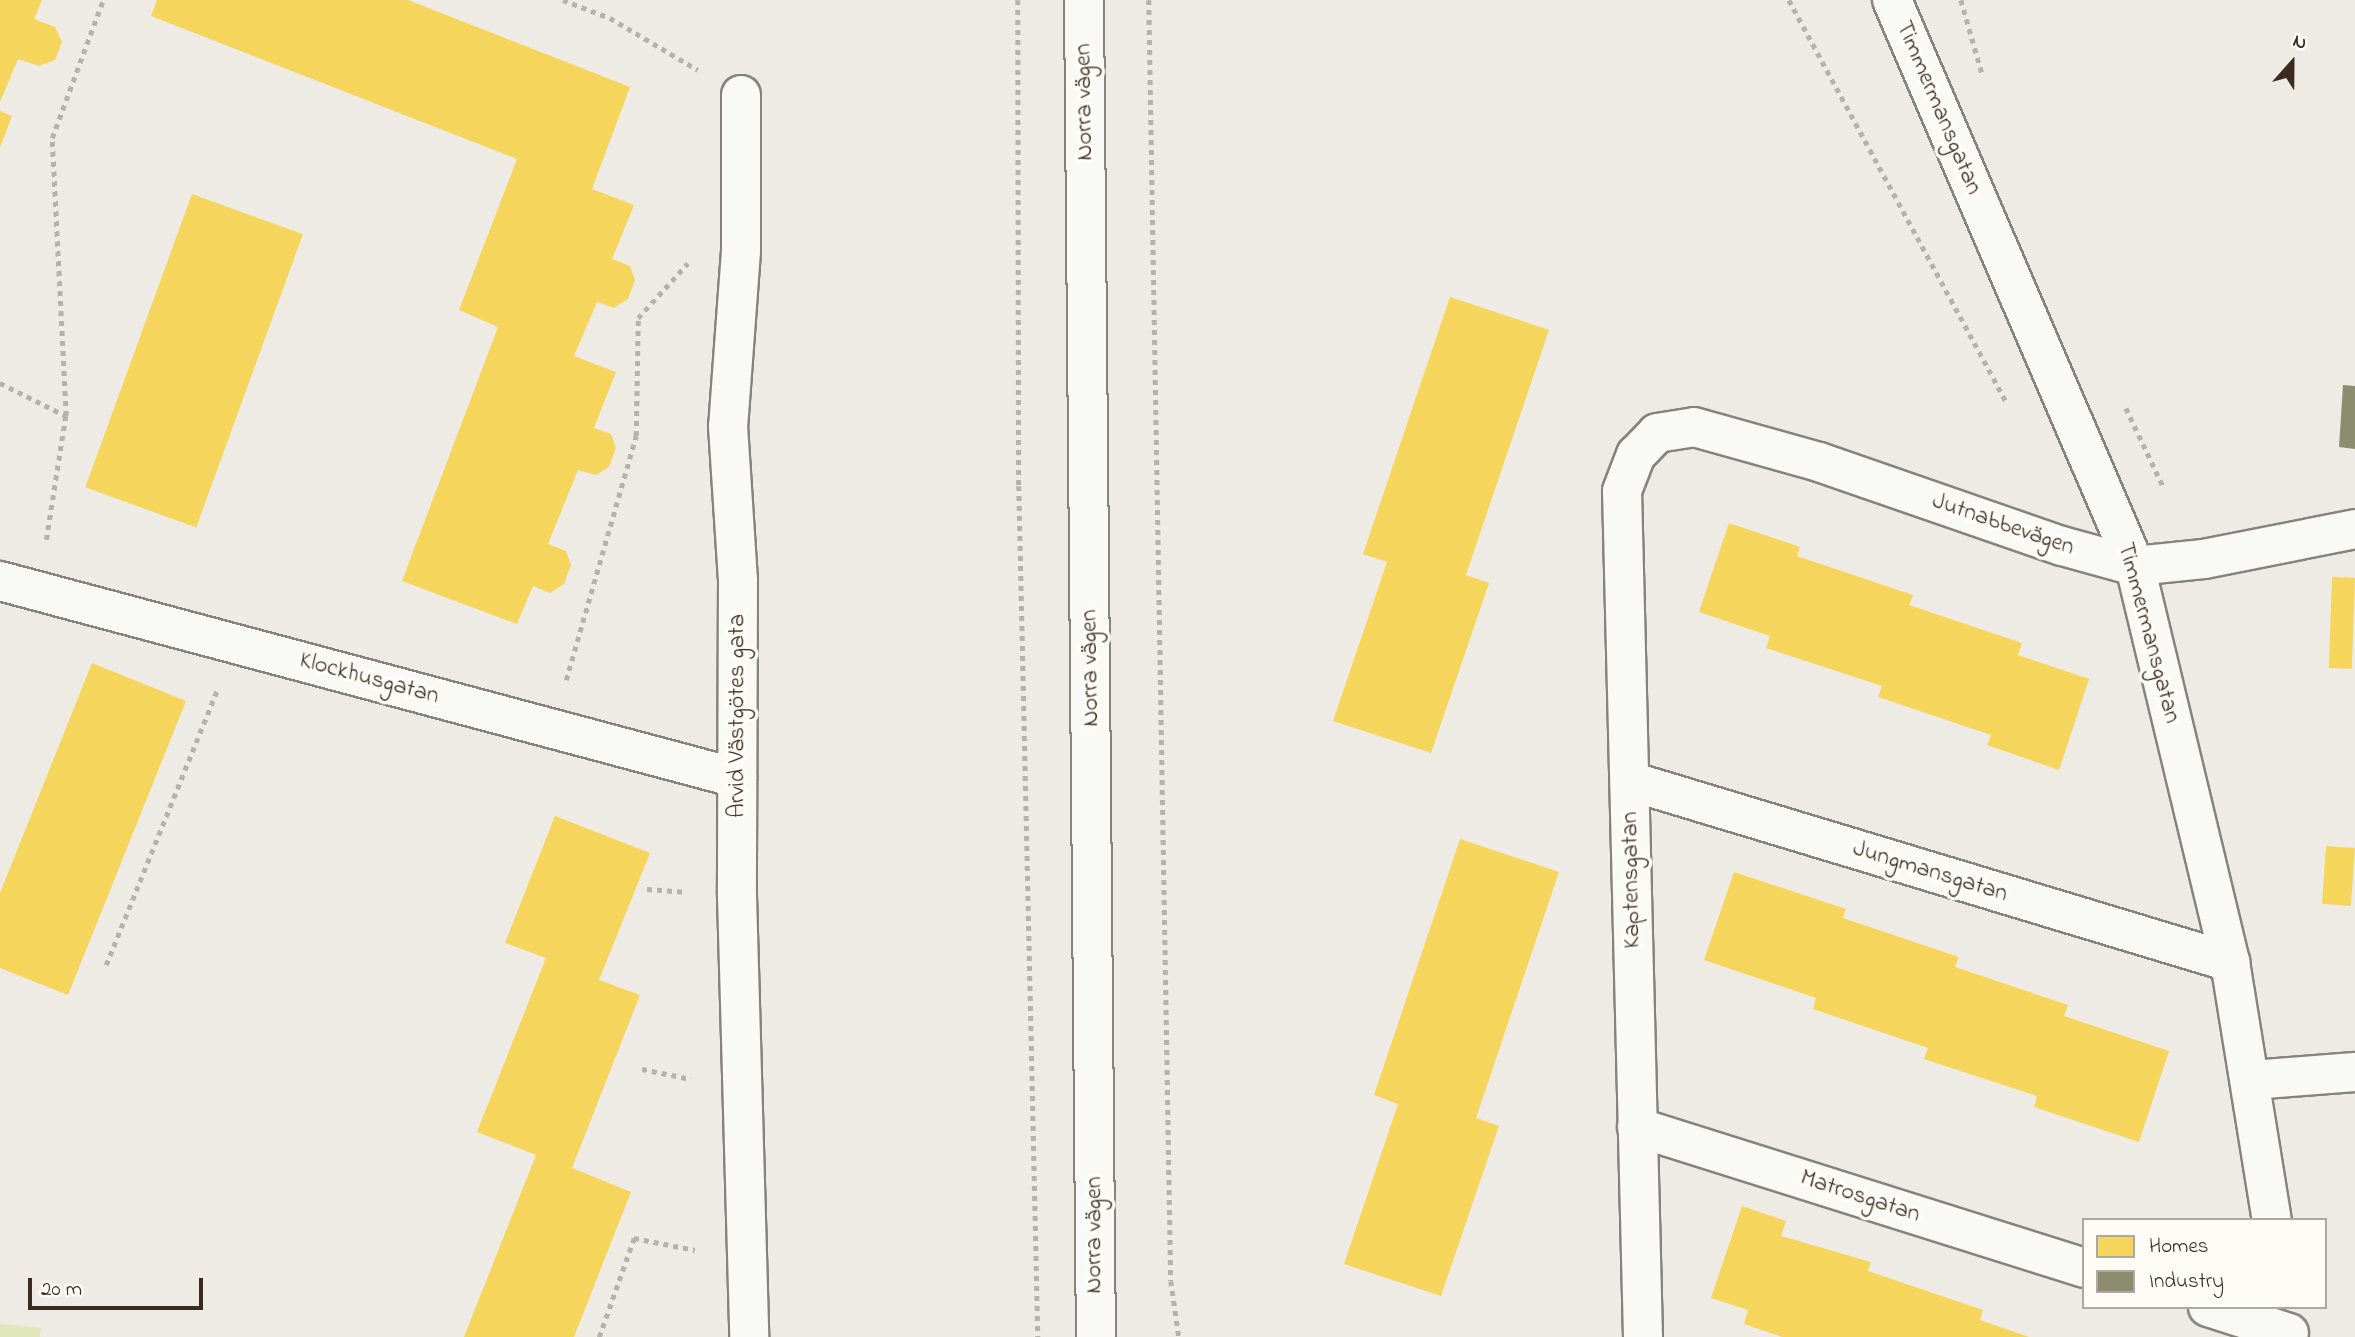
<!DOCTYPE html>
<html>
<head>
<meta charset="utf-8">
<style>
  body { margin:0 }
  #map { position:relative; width:2355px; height:1337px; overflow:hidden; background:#eeebe4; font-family:"Indie Flower",sans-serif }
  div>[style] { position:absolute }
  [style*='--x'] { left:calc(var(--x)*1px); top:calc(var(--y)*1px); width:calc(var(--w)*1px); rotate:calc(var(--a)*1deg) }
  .green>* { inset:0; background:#e0e8bb }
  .homes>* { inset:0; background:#f6d55c; transform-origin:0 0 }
  .industry>* { inset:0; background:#8c8c6e }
  .path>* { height:4.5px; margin-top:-2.25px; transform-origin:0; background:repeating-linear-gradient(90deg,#b4b2ae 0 5px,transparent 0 10px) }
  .roads { filter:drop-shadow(2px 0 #87827c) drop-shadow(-2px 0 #87827c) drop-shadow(0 2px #87827c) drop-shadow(0 -2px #87827c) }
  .minor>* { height:38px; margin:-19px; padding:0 19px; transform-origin:19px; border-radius:19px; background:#f9f9f6 }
  .major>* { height:38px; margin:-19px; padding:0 19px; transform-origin:19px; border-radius:19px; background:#f9f9f6 }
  span { translate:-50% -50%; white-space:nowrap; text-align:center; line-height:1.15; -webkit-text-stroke:7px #fdfcf7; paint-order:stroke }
  .street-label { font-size:24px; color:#3b2a1e }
  .legend { position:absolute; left:2082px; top:1218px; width:245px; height:91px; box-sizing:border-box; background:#fdfcf7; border:2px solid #afa8a0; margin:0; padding:9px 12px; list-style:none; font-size:21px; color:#3b2a1e }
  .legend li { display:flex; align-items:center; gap:14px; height:35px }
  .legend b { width:35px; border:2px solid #afa8a0 }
  .north { position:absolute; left:2257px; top:28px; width:70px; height:70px; -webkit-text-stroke:5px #fdfcf7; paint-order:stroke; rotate:21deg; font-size:19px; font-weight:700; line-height:28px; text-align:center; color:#3b2a1e }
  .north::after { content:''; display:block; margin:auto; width:24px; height:32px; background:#3b2a1e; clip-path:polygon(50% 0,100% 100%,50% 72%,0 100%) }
  .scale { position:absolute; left:28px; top:1278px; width:175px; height:32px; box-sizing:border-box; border:4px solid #3b2a1e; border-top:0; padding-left:9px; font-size:21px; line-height:24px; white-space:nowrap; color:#3b2a1e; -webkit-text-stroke:5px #fdfcf7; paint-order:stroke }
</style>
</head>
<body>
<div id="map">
  <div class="green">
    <i style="clip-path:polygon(0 1324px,41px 1328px,40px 1337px,0 1337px)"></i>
  </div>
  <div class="homes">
    <i style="clip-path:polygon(0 0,42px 0,34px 19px,55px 27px,62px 42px,55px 60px,39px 66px,18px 59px,0 102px)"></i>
    <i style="clip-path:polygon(157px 0,408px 0,630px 87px,592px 189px,634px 205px,612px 259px,630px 266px,635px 280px,628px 299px,614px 308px,597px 302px,574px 356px,616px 372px,594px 428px,611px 434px,616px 448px,609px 467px,596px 475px,578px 470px,548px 544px,566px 551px,571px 565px,564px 584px,550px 593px,533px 586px,517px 624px,402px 581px,498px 327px,459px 310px,517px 159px,151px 16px)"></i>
    <i style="clip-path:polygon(0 111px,12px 116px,0 148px)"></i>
    <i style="left:192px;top:194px;width:118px;height:312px;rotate:20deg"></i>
    <i style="clip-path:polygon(1450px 297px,1549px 330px,1466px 575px,1489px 583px,1431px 753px,1333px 721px,1387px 562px,1363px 554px)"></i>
    <i style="clip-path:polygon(1729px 523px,1800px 547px,1797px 556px,1913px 595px,1909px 605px,2022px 643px,2018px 655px,2089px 679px,2059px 770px,1987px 745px,1991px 735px,1878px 697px,1882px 686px,1766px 648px,1770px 636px,1699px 612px)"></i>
    <i style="left:2332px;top:577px;width:23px;height:91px;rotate:2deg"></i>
    <i style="clip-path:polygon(92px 663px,186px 701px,68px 995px,0 968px,0 893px)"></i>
    <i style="clip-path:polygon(555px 816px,650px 853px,599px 980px,640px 995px,572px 1168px,631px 1192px,574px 1337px,464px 1337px,536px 1155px,477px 1132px,546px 958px,505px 943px)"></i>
    <i style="clip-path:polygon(1460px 839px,1559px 872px,1476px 1118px,1499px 1126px,1441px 1296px,1344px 1264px,1398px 1104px,1374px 1095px)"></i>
    <i style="left:2326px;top:846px;width:29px;height:58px;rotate:4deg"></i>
    <i style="clip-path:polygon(1734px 872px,1846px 909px,1843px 918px,1959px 957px,1955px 967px,2068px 1005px,2064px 1016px,2169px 1051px,2139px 1142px,2034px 1107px,2037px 1096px,1924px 1059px,1928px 1048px,1813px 1009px,1816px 998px,1704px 960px)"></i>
    <i style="clip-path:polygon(1742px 1206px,1786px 1221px,1781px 1236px,1871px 1262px,1868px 1271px,1983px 1310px,1980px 1320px,2029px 1337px,1782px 1337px,1744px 1324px,1748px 1310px,1711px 1298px)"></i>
  </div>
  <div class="industry">
    <i style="clip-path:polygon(2343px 385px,2355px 386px,2355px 449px,2339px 447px)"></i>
  </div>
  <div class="path">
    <i style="--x:563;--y:0;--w:50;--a:21"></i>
    <i style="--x:610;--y:18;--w:102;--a:30.6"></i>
    <i style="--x:1018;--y:0;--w:486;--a:89.9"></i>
    <i style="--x:1019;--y:486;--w:851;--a:88.72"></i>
    <i style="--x:1149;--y:0;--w:1281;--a:89.02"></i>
    <i style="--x:1171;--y:1281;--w:57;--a:81.9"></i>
    <i style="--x:1789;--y:0;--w:459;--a:61.6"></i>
    <i style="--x:1961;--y:0;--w:76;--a:74"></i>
    <i style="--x:0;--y:383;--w:74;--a:26.6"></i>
    <i style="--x:66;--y:416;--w:129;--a:98.9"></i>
    <i style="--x:2126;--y:408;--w:89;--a:64.6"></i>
    <i style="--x:66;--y:416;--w:278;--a:-92.9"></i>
    <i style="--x:52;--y:138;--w:147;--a:-69.7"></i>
    <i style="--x:566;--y:680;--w:254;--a:-74"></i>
    <i style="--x:636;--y:436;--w:118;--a:-89"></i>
    <i style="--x:638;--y:318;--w:74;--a:-47.7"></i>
    <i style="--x:647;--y:889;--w:40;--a:4.3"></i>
    <i style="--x:106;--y:965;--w:297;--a:-68"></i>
    <i style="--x:642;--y:1069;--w:50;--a:11.5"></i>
    <i style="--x:599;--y:1337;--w:105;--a:-70.5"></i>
    <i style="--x:634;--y:1238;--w:62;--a:11.1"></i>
  </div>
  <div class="roads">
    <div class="minor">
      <i style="--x:1892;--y:0;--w:616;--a:66.76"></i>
      <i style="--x:2135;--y:566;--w:407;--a:76.5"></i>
      <i style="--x:2230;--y:962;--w:261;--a:80.8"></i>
      <i style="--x:741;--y:95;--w:156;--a:90"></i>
      <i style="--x:741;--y:251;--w:175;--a:94.2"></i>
      <i style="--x:728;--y:426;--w:153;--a:86.3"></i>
      <i style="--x:738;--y:579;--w:317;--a:90.2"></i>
      <i style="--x:737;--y:896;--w:441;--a:88.4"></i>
      <i style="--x:0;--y:581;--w:763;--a:14.97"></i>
      <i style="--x:1630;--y:781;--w:627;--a:16.79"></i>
      <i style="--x:2251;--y:1080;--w:104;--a:-4.4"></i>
      <i style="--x:1637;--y:1127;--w:469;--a:17.5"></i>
      <i style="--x:2208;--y:1307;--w:85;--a:17.8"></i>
      <i style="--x:1643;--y:1337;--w:846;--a:-91.42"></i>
      <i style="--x:1622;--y:491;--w:39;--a:-69"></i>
      <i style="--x:1636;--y:455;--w:30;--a:-46"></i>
      <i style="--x:1657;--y:433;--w:37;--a:-9"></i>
      <i style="--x:1694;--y:427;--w:130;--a:15.6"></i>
      <i style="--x:1819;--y:462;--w:257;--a:19.1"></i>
      <i style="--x:2062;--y:546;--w:76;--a:15.3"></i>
      <i style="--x:2135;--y:566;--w:69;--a:-5.8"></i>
      <i style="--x:2204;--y:559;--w:154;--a:-11.2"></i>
    </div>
    <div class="major">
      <i style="--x:1084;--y:0;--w:1337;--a:89.49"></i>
    </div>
  </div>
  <div class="street-label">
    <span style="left:1085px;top:102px;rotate:-91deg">Norra vägen</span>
    <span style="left:1938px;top:108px;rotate:67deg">Timmermansgatan</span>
    <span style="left:2003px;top:525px;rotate:19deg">Jutnabbevägen</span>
    <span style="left:2148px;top:633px;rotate:75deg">Timmermansgatan</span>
    <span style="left:1091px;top:668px;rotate:-91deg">Norra vägen</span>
    <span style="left:369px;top:679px;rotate:15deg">Klockhusgatan</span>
    <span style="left:738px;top:716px;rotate:-90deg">Arvid Västgötes gata</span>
    <span style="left:1930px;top:872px;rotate:17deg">Jungmansgatan</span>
    <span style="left:1632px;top:880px;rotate:-91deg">Kaptensgatan</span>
    <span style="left:1860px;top:1197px;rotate:18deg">Matrosgatan</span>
    <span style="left:1095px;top:1235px;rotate:-90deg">Norra vägen</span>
  </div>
  <ul class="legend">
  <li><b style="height:19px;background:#f6d55c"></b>Homes</li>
  <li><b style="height:19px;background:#8c8c6e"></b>Industry</li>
  </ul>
  <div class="north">N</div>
  <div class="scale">20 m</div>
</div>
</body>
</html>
